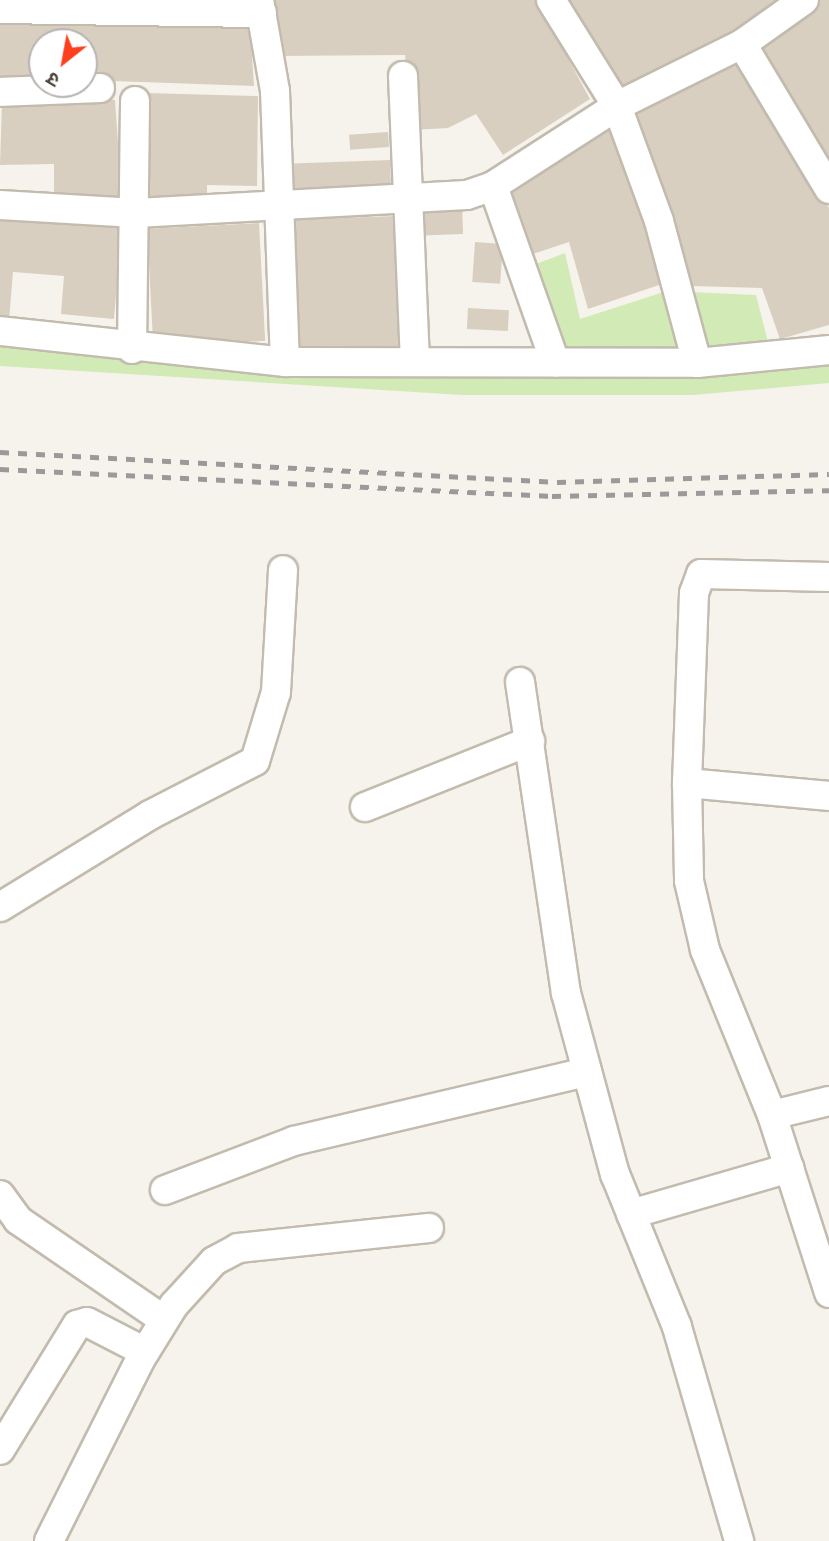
<!DOCTYPE html>
<html>
<head>
<meta charset="utf-8">
<style>
  body { margin:0 }
  #map { position:relative; width:829px; height:1541px; overflow:hidden; background:#f6f3ec; font-family:"Fira Sans Condensed","Noto Sans Devanagari",sans-serif }
  div>[style] { position:absolute }
  [style*='--x'] { left:calc(var(--x)*1px); top:calc(var(--y)*1px); width:calc(var(--w)*1px); rotate:calc(var(--a)*1deg) }
  .green>* { inset:0; background:#d2eab5 }
  .building>* { inset:0; background:#d8cfc1; transform-origin:0 0 }
  .roads { filter:drop-shadow(2px 0 #c2bbae) drop-shadow(-2px 0 #c2bbae) drop-shadow(0 2px #c2bbae) drop-shadow(0 -2px #c2bbae) }
  .minor>* { height:28px; margin:-14px; padding:0 14px; transform-origin:14px; border-radius:14px; background:#fff }
  .rail>* { height:5px; margin-top:-2.5px; transform-origin:0; background:repeating-linear-gradient(90deg,#9a9a9a 0 9px,transparent 0 18px) }
  span { translate:-50% -50%; white-space:nowrap; text-align:center; line-height:1.15; -webkit-text-stroke:7px #fff; paint-order:stroke }
  .north { position:absolute; left:28px; top:28px; width:70px; height:70px; box-sizing:border-box; background:#fff; border:2px solid #b7b4b0; border-radius:50%; rotate:211deg; font-size:19px; font-weight:700; line-height:28px; text-align:center; color:#4b4439 }
  .north::after { content:''; display:block; margin:auto; width:24px; height:32px; background:#fc3f1d; clip-path:polygon(50% 0,100% 100%,50% 72%,0 100%) }
</style>
</head>
<body>
<div id="map">
  <div class="green">
    <i style="clip-path:polygon(565px 253px,580px 319px,667px 291px,756px 295px,770px 350px,829px 339px,829px 383px,693px 395px,462px 395px,0 366px,0 325px,295px 356px,534px 352px,515px 272px)"></i>
  </div>
  <div class="building">
    <i style="clip-path:polygon(267px 0,536px 0,590px 99px,503px 155px,476px 114px,448px 128px,413px 130px,405px 55px,277px 56px)"></i>
    <i style="clip-path:polygon(562px 0,779px 0,734px 33px,622px 88px)"></i>
    <i style="clip-path:polygon(818px 0,829px 0,829px 174px,755px 48px)"></i>
    <i style="clip-path:polygon(0 14px,250px 23px,254px 86px,84px 80px,84px 42px,42px 42px,42px 78px,0 77px)"></i>
    <i style="clip-path:polygon(738px 55px,829px 208px,829px 325px,780px 339px,762px 288px,691px 286px,631px 111px)"></i>
    <i style="clip-path:polygon(146px 93px,258px 96px,257px 186px,207px 185px,207px 203px,144px 202px)"></i>
    <i style="clip-path:polygon(115px 100px,122px 200px,54px 197px,54px 164px,0 165px,2px 102px)"></i>
    <i style="clip-path:polygon(620px 122px,665px 283px,588px 309px,569px 242px,527px 256px,502px 191px)"></i>
    <i style="left:388px;top:132px;width:15px;height:39px;rotate:86deg"></i>
    <i style="left:390px;top:160px;width:32px;height:104px;rotate:88deg"></i>
    <i style="left:462px;top:204px;width:30px;height:48px;rotate:88deg"></i>
    <i style="clip-path:polygon(0 212px,122px 223px,114px 319px,61px 314px,64px 276px,13px 272px,9px 321px,0 320px)"></i>
    <i style="left:396px;top:216px;width:130px;height:108px;rotate:88deg"></i>
    <i style="left:259px;top:223px;width:118px;height:112px;rotate:87deg"></i>
    <i style="left:475px;top:242px;width:28px;height:40px;rotate:4deg"></i>
    <i style="left:468px;top:308px;width:41px;height:21px;rotate:3deg"></i>
  </div>
  <div class="roads">
    <div class="minor">
      <i style="--x:259;--y:0;--w:92;--a:80"></i>
      <i style="--x:275;--y:91;--w:271;--a:87.9"></i>
      <i style="--x:551;--y:0;--w:125;--a:58.1"></i>
      <i style="--x:617;--y:106;--w:122;--a:69.9"></i>
      <i style="--x:659;--y:221;--w:147;--a:75"></i>
      <i style="--x:0;--y:9;--w:262;--a:0.9"></i>
      <i style="--x:742;--y:44;--w:169;--a:59"></i>
      <i style="--x:403;--y:76;--w:286;--a:87.6"></i>
      <i style="--x:0;--y:92;--w:100;--a:-2.3"></i>
      <i style="--x:493;--y:186;--w:187;--a:70.6"></i>
      <i style="--x:0;--y:205;--w:136;--a:3.4"></i>
      <i style="--x:136;--y:213;--w:331;--a:-3.1"></i>
      <i style="--x:467;--y:195;--w:28;--a:-19"></i>
      <i style="--x:493;--y:186;--w:148;--a:-32.8"></i>
      <i style="--x:617;--y:106;--w:140;--a:-26.4"></i>
      <i style="--x:742;--y:44;--w:76;--a:-35.4"></i>
      <i style="--x:0;--y:331;--w:287;--a:6.2"></i>
      <i style="--x:285;--y:362;--w:412;--a:0.1"></i>
      <i style="--x:697;--y:363;--w:133;--a:-5.6"></i>
      <i style="--x:132;--y:349;--w:248;--a:-89.3"></i>
      <i style="--x:829;--y:577;--w:128;--a:-178.7"></i>
      <i style="--x:701;--y:574;--w:20;--a:110"></i>
      <i style="--x:694;--y:593;--w:190;--a:92.1"></i>
      <i style="--x:687;--y:783;--w:98;--a:88.8"></i>
      <i style="--x:689;--y:881;--w:71;--a:76.9"></i>
      <i style="--x:705;--y:950;--w:178;--a:67.9"></i>
      <i style="--x:772;--y:1115;--w:187;--a:72.2"></i>
      <i style="--x:520;--y:682;--w:314;--a:81.6"></i>
      <i style="--x:566;--y:993;--w:188;--a:74.9"></i>
      <i style="--x:615;--y:1174;--w:165;--a:67.9"></i>
      <i style="--x:677;--y:1327;--w:223;--a:73.8"></i>
      <i style="--x:687;--y:783;--w:143;--a:5.2"></i>
      <i style="--x:365;--y:807;--w:178;--a:-21.8"></i>
      <i style="--x:0;--y:907;--w:176;--a:-31.5"></i>
      <i style="--x:150;--y:815;--w:118;--a:-27.2"></i>
      <i style="--x:255;--y:761;--w:72;--a:-73.1"></i>
      <i style="--x:276;--y:692;--w:122;--a:-86.7"></i>
      <i style="--x:772;--y:1115;--w:59;--a:-13.8"></i>
      <i style="--x:165;--y:1190;--w:138;--a:-20.8"></i>
      <i style="--x:294;--y:1141;--w:301;--a:-13.3"></i>
      <i style="--x:0;--y:1195;--w:31;--a:54"></i>
      <i style="--x:18;--y:1220;--w:177;--a:34.4"></i>
      <i style="--x:631;--y:1214;--w:165;--a:-16.2"></i>
      <i style="--x:0;--y:1450;--w:147;--a:-58.4"></i>
      <i style="--x:77;--y:1325;--w:10;--a:-17"></i>
      <i style="--x:87;--y:1322;--w:65;--a:27.3"></i>
      <i style="--x:49;--y:1541;--w:203;--a:-63.3"></i>
      <i style="--x:140;--y:1360;--w:65;--a:-58.3"></i>
      <i style="--x:174;--y:1305;--w:59;--a:-47.7"></i>
      <i style="--x:214;--y:1261;--w:27;--a:-28"></i>
      <i style="--x:238;--y:1248;--w:192;--a:-6"></i>
    </div>
  </div>
  <div class="rail">
    <i style="--x:0;--y:452;--w:558;--a:3.08"></i>
    <i style="--x:557;--y:482;--w:272;--a:-1.7"></i>
    <i style="--x:0;--y:469;--w:553;--a:2.8"></i>
    <i style="--x:552;--y:496;--w:277;--a:-1.2"></i>
  </div>
  <div class="north">उ</div>
</div>
</body>
</html>
